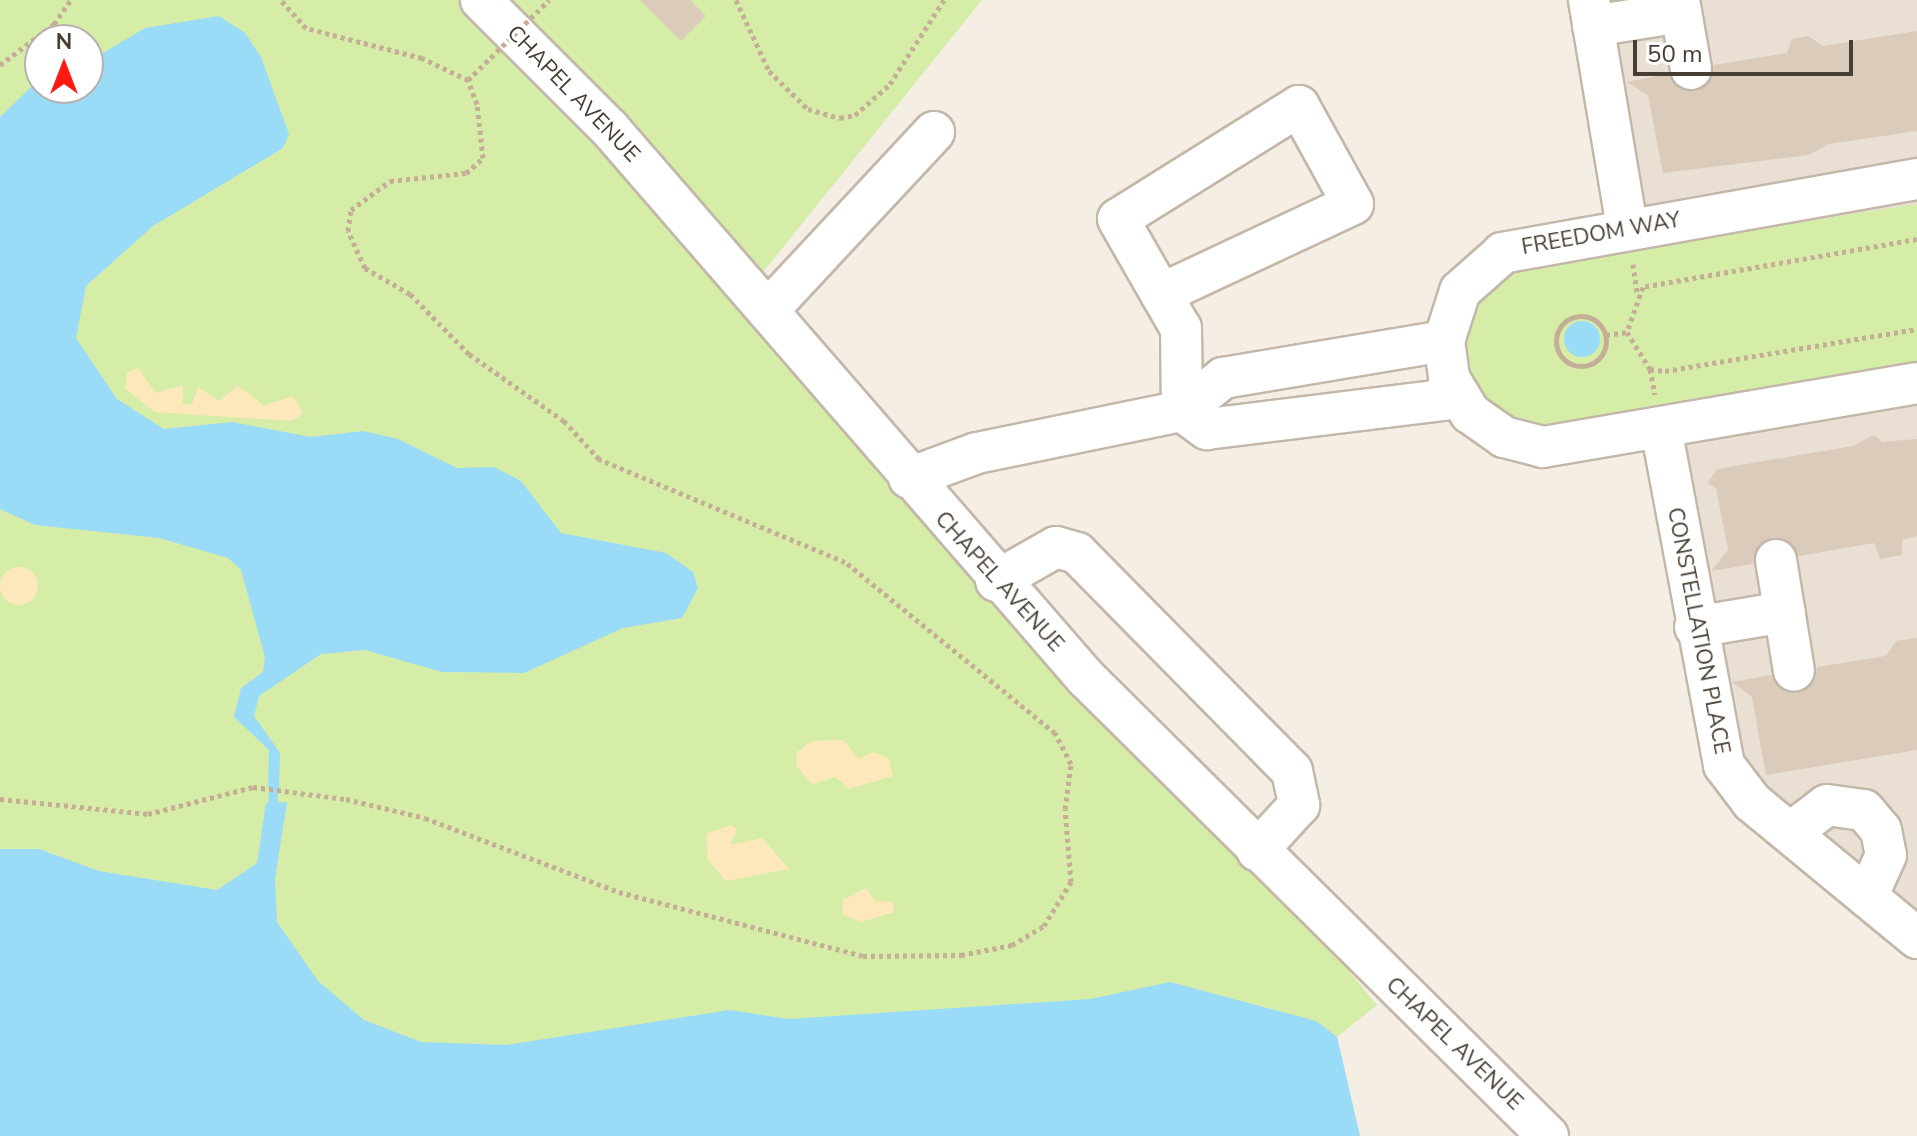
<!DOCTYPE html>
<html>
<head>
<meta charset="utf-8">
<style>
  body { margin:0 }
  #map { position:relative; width:1917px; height:1136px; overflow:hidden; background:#f4eee4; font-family:"Nunito Sans",sans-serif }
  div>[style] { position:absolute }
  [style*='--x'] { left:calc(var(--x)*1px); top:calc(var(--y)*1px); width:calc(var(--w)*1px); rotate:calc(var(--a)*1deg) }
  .residential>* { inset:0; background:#e9dfd2 }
  .green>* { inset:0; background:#d6eda8 }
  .sand>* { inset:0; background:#fde8bb }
  .round { border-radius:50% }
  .water>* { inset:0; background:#9adcf8 }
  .stream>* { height:9px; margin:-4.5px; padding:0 4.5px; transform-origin:4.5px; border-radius:4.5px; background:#9adcf8 }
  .building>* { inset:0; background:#dacbbb }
  .path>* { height:5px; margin-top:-2.5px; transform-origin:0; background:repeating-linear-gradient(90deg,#c4ae96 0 4px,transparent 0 8px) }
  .path>.ring { margin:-2.5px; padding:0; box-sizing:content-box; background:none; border:5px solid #c4ae96; border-radius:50% }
  .roads { filter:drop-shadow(2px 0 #c3b7a9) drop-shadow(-2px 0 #c3b7a9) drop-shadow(0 2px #c3b7a9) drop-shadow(0 -2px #c3b7a9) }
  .minor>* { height:40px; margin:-20px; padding:0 20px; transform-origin:20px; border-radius:20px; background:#fff }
  .path-bridge>* { height:5px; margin-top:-2.5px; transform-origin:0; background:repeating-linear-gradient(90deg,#c4ae96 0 4px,transparent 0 8px) }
  span { translate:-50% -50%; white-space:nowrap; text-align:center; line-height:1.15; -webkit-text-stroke:6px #fff; paint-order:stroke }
  .street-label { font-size:22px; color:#473d33 }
  .north { position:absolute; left:24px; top:24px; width:80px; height:80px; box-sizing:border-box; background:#fff; border:2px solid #b5b1ad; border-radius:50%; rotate:0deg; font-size:22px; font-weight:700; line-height:32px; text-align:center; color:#473d33 }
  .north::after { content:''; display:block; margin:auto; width:28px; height:36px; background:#ff1a10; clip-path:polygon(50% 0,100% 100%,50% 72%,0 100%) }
  .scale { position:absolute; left:1633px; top:40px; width:220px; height:36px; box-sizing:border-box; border:4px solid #473d33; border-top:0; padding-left:10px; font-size:24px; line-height:28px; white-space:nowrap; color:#473d33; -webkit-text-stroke:6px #fff; paint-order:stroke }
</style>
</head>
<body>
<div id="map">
  <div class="residential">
    <i style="clip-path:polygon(1589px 0,1917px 0,1917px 938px,1752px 802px,1695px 627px)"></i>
  </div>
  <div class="green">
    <i style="clip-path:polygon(evenodd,0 0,982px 0,764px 271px,1377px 1005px,1337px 1037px,1360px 1136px,0 1136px,0 0,40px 40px,88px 40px,88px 88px,40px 88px,40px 40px)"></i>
    <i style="clip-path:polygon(1917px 204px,1917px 361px,1547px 426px,1489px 412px,1465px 379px,1461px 332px,1473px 303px,1511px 267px)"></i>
  </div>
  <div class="sand">
    <i style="clip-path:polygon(138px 368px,156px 393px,183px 385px,183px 404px,192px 404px,198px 387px,219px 401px,238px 386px,264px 406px,293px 396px,303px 414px,291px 421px,155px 412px,125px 389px,127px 373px)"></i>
    <i class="round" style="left:0;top:567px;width:38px;height:38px"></i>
    <i style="clip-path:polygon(843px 740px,859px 759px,873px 752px,889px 759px,893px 776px,849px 789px,835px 777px,813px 784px,796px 766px,797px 752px,812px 741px)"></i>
    <i style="clip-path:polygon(731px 825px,737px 830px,730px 845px,762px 838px,789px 869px,726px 881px,708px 860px,706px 834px)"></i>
    <i style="clip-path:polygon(866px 888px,875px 901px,893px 902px,894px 912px,861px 922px,842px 914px,843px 900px)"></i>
  </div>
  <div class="water">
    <i style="clip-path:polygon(219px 16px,245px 33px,261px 57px,289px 134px,283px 148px,153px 226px,86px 286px,76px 338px,117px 399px,164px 429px,232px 422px,311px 437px,363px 431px,398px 439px,457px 468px,494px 467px,521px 481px,561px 533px,666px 553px,693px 572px,698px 588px,682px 618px,623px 628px,524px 673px,442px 672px,365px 650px,321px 654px,259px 696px,254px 716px,280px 753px,279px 789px,268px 788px,269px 750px,234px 717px,241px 688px,263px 672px,265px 657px,241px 570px,228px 558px,159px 538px,35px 525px,0 509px,0 117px,31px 87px,88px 88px,88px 62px,145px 28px)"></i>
    <i class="round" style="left:1564px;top:321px;width:36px;height:36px"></i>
    <i style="clip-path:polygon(287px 802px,275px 879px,277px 922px,318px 981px,364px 1020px,421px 1042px,506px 1045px,730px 1010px,789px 1019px,1090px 999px,1170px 982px,1316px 1021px,1337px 1037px,1360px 1136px,0 1136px,0 849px,39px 849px,99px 871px,217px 890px,257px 863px,266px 803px)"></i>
  </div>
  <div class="stream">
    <i style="--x:272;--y:813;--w:25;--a:-88"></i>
  </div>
  <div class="building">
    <i style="clip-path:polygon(640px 0,690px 0,706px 16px,681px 41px)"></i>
    <i style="clip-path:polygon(1917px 31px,1917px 131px,1829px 144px,1808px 155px,1663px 173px,1648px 95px,1626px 82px,1669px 74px,1694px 92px,1706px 86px,1714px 65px,1787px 53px,1792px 39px,1808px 36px,1823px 46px)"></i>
    <i style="clip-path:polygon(1874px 435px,1882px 442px,1917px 439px,1917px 536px,1902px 540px,1902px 555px,1880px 559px,1874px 543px,1799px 556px,1793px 545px,1773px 537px,1761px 543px,1753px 564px,1711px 571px,1728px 550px,1716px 488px,1708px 483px,1717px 469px,1853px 446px)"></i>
    <i style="clip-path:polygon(1917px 638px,1917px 750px,1766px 775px,1752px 697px,1732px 682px,1771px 675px,1785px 692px,1798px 693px,1815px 680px,1817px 667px,1886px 656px,1896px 641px)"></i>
  </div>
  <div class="path">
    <i style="--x:736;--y:0;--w:78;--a:65.1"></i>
    <i style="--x:769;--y:71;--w:54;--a:44.3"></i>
    <i style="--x:808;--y:109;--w:33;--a:16"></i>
    <i style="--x:840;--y:118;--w:15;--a:-11"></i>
    <i style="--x:855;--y:115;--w:47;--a:-41.5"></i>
    <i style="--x:890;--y:84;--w:100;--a:-57.3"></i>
    <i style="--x:0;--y:65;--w:68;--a:-37.2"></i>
    <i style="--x:54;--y:24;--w:29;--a:-55"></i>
    <i style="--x:1917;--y:239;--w:278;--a:170.1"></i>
    <i style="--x:1643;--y:287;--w:48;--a:109.6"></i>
    <i style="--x:1627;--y:332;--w:44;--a:58.1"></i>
    <i style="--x:1650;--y:369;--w:15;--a:8"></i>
    <i style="--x:1665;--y:371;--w:255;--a:-9.5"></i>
    <i style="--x:1633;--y:264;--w:30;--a:82"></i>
    <i class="ring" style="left:1556px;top:316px;width:45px;height:45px"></i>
    <i style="--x:1606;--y:335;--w:21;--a:-8"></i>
    <i style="--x:1650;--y:369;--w:26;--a:79"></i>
    <i style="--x:0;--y:799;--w:149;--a:5.8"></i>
    <i style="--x:148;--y:814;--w:108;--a:-14.4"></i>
    <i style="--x:253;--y:787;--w:94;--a:7.4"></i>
    <i style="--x:346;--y:799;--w:81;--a:13.5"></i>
    <i style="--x:425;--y:818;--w:208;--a:20.9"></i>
    <i style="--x:619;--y:892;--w:252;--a:14.7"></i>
    <i style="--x:863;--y:956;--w:98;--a:-0.6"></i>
    <i style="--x:961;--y:955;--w:52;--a:-11.1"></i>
    <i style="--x:1012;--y:945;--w:37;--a:-31"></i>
    <i style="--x:1044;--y:926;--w:52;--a:-58.5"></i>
    <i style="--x:1071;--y:882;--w:73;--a:-94.7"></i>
    <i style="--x:1065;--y:809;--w:45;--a:-82.4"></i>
    <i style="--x:1071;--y:764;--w:35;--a:-117"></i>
    <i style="--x:1055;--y:733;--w:271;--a:-140.8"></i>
    <i style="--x:845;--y:562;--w:267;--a:-157.3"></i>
    <i style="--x:599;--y:459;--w:52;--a:-132.6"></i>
    <i style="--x:564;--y:421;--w:116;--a:-144.8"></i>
    <i style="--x:469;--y:354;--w:84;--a:-134.5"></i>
    <i style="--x:410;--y:294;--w:52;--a:-150"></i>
    <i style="--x:365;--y:268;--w:41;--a:-114.7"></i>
    <i style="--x:348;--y:231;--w:21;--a:-82"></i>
    <i style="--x:351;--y:210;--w:49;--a:-36.6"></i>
    <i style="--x:390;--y:181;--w:76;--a:-6"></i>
    <i style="--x:466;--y:173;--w:23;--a:-41"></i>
    <i style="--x:483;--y:158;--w:54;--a:-96.3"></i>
    <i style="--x:477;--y:104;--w:26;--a:-111"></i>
    <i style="--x:468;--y:80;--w:51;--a:-154.4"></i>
    <i style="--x:422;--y:58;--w:120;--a:-165.5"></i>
    <i style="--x:306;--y:28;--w:38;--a:-132"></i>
  </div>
  <div class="roads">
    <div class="minor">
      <i style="--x:481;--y:0;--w:182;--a:45"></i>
      <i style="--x:610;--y:129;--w:725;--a:49.08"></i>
      <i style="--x:1085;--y:677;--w:652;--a:44.75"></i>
      <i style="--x:1589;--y:0;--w:231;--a:80.5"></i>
      <i style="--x:1679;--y:0;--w:70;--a:80.1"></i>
      <i style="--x:1593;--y:26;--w:89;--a:-9"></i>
      <i style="--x:1917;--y:179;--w:421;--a:169.9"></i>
      <i style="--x:1503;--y:253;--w:57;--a:138.5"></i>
      <i style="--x:1460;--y:291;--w:52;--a:107.7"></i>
      <i style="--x:1444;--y:341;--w:37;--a:82"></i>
      <i style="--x:1449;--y:378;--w:41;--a:59"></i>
      <i style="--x:1470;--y:413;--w:42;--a:35.2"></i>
      <i style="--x:1504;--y:437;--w:40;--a:14.4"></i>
      <i style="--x:1543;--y:447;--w:379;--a:-9.7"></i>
      <i style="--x:1161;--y:294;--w:212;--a:-25.1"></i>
      <i style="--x:1353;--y:204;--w:112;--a:-118.9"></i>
      <i style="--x:1299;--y:106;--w:213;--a:148"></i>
      <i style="--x:1118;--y:219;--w:86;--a:60.2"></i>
      <i style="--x:1161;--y:294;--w:39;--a:60"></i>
      <i style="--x:1181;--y:328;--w:83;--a:89.3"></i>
      <i style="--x:769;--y:309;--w:242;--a:-47"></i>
      <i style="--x:1182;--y:411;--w:31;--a:36"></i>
      <i style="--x:1207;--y:429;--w:255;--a:-7"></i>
      <i style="--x:1661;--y:428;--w:343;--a:79.4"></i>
      <i style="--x:1724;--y:765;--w:46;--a:52.9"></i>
      <i style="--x:1752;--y:802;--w:214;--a:39.5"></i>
      <i style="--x:909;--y:478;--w:72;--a:-20.2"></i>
      <i style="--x:977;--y:453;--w:209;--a:-11.6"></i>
      <i style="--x:1182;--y:411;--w:53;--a:-38.8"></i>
      <i style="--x:1223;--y:378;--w:224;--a:-9.5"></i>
      <i style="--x:1776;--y:560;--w:112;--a:80.8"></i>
      <i style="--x:996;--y:581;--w:69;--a:-29.5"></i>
      <i style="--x:1056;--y:547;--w:22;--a:16"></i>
      <i style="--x:1077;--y:553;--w:306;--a:45.4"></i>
      <i style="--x:1292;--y:771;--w:35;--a:78"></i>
      <i style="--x:1299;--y:805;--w:62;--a:132.4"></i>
      <i style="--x:1695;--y:627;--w:91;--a:-9.5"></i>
      <i style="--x:1790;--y:833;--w:46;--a:-37.1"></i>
      <i style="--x:1827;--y:805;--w:37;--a:8"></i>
      <i style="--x:1864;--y:810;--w:26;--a:50"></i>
      <i style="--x:1881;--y:830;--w:25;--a:79"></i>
      <i style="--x:1886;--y:855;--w:46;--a:114.3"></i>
    </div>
  </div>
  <div class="path-bridge">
    <i style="--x:468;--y:80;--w:114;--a:-44.6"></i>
  </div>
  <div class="street-label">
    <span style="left:573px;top:94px;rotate:46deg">CHAPEL AVENUE</span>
    <span style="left:1601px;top:234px;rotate:-10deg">FREEDOM WAY</span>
    <span style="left:999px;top:582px;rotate:48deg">CHAPEL AVENUE</span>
    <span style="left:1698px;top:631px;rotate:79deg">CONSTELLATION PLACE</span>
    <span style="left:1454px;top:1044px;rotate:44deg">CHAPEL AVENUE</span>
  </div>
  <div class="north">N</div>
  <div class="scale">50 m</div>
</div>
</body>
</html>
